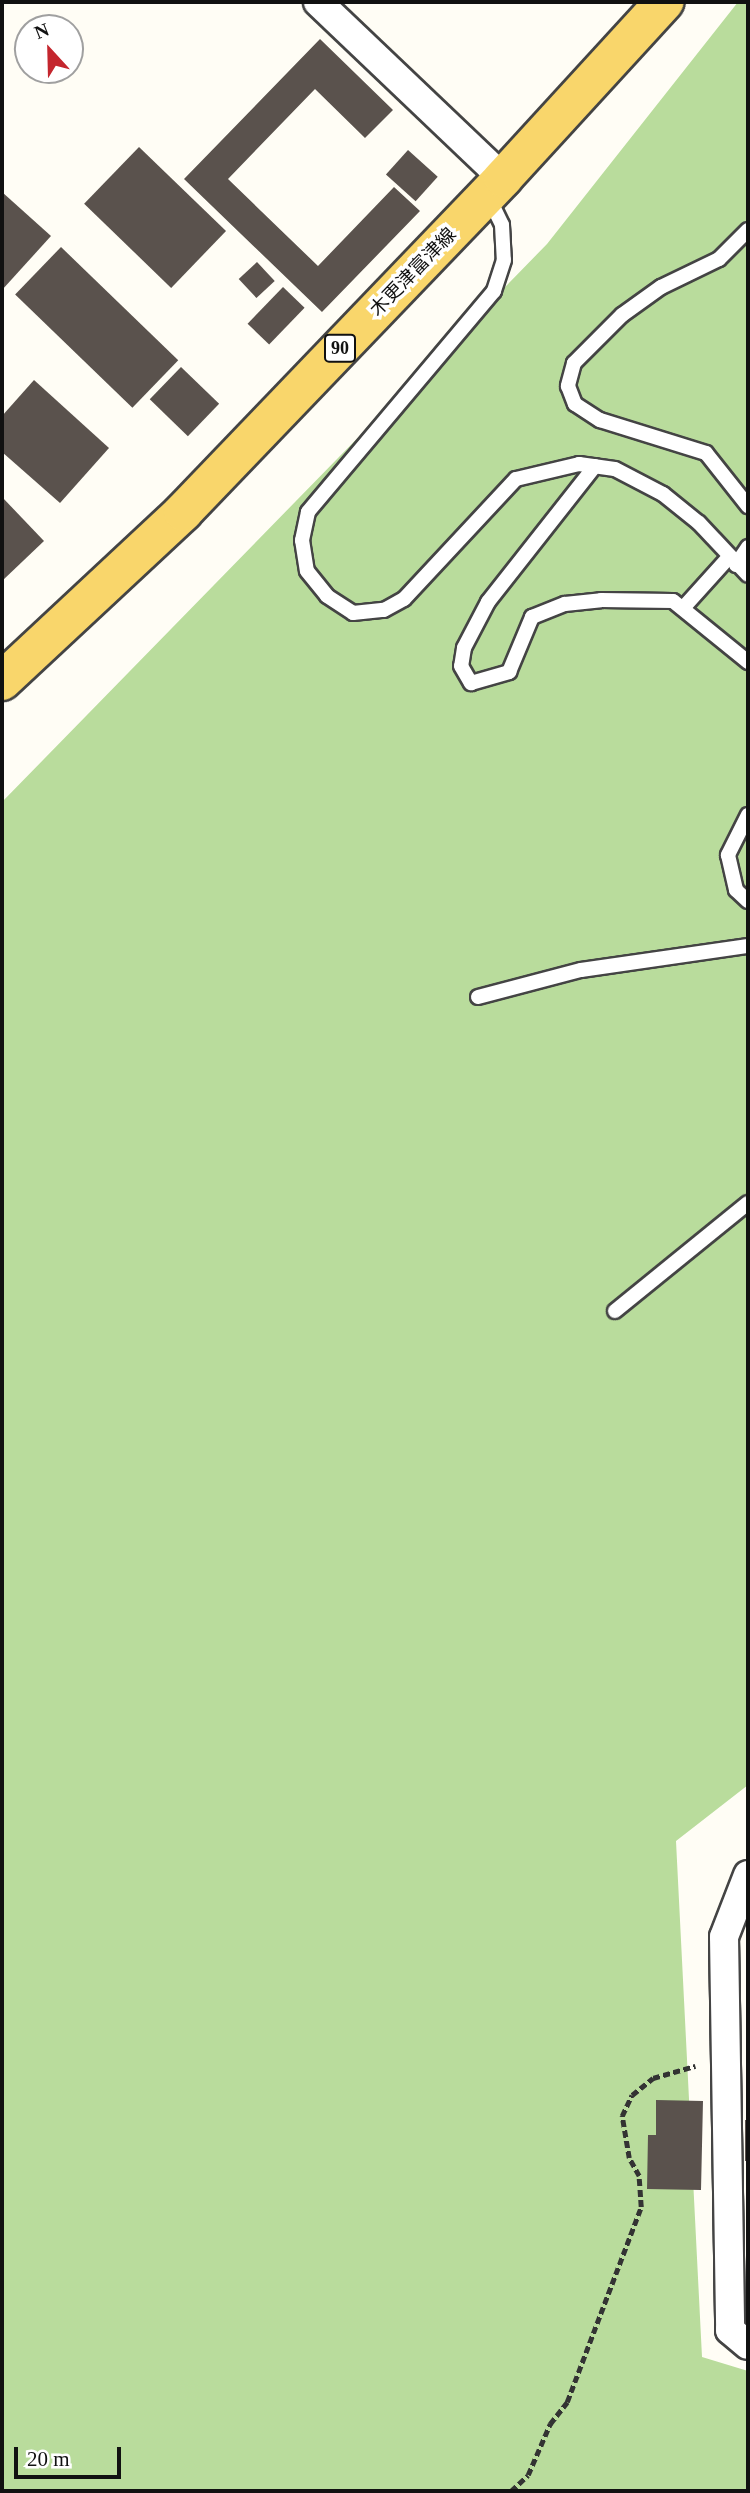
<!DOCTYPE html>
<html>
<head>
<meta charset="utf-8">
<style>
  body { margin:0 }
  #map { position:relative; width:750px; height:2493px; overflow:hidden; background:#fffdf5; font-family:"Times New Roman","Noto Sans JP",serif }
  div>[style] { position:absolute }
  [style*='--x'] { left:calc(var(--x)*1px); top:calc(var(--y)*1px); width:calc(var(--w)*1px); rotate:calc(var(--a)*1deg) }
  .forest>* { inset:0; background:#b9dc9c }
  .building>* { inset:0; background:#5a524d; transform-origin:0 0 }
  .path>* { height:4.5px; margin-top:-2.25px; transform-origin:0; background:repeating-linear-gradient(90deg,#333 0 7px,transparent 0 10.5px) }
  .roads { filter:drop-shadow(2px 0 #444) drop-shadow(-2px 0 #444) drop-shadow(0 2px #444) drop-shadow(0 -2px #444) }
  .lane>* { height:14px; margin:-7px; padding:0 7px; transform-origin:7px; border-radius:7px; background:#fff }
  .street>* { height:28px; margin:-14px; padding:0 14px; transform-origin:14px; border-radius:14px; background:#fff }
  .primary>* { height:38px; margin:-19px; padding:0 19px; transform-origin:19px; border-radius:19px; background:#f9d66b }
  span { translate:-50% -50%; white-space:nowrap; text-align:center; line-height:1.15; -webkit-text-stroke:7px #fff; paint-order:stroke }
  .shield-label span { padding:2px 5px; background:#fff; border:2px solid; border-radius:5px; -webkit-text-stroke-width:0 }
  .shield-label { font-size:18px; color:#111; font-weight:700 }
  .street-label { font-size:19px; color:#111 }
  .frame { position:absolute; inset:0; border:4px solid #111; pointer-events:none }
  .north { position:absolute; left:14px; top:14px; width:70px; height:70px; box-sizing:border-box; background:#fff; border:2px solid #a0a0a0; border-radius:50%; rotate:338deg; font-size:19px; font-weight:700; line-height:28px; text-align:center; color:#111 }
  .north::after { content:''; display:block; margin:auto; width:24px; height:32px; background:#c4262e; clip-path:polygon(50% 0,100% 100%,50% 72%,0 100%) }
  .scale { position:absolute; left:14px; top:2447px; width:107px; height:32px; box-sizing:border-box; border:4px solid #111; border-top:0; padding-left:9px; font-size:21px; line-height:24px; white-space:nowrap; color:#111; -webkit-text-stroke:5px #fff; paint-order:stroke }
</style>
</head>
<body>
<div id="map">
  <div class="forest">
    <i style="clip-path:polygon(738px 2px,748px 2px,748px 1785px,676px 1841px,702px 2357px,748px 2371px,748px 2491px,2px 2491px,2px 802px,547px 244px)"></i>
  </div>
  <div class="building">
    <i style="clip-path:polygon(320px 39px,393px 110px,365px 138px,315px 89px,228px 179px,318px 266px,394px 187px,420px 211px,322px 312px,184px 179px)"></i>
    <i style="left:139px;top:147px;width:121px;height:79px;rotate:44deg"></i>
    <i style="left:408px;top:150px;width:40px;height:33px;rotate:42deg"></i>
    <i style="clip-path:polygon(2px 192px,51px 236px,2px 290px)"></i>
    <i style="left:61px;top:247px;width:163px;height:66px;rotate:44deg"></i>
    <i style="left:257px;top:262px;width:26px;height:25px;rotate:47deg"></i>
    <i style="left:283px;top:287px;width:30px;height:51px;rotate:44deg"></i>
    <i style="left:181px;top:367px;width:53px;height:45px;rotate:44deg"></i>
    <i style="clip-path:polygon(34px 380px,109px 448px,60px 503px,2px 452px,2px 416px)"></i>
    <i style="clip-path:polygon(2px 497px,44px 541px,2px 581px)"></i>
    <i style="clip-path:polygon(656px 2100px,703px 2101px,701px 2190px,647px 2189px,648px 2135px,656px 2135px)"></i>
    <i style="left:745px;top:2120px;width:3px;height:41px"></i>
  </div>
  <div class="path">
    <i style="--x:511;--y:2491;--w:23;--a:-43"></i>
    <i style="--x:528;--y:2475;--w:56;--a:-66.7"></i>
    <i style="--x:550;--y:2424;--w:28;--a:-52"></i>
    <i style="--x:567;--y:2402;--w:209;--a:-69.2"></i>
    <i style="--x:641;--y:2207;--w:31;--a:-94"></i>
    <i style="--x:639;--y:2176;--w:21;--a:-119"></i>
    <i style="--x:629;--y:2158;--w:43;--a:-99.5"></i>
    <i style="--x:622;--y:2116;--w:23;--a:-65"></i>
    <i style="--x:632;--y:2095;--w:27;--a:-39"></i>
    <i style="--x:653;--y:2078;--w:44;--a:-15.9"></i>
  </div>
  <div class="roads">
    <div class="lane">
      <i style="--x:488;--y:196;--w:32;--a:64"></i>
      <i style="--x:502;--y:225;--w:35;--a:87"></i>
      <i style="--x:504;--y:260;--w:33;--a:108"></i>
      <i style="--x:494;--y:291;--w:289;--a:130.1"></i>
      <i style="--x:308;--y:512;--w:29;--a:102"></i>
      <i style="--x:302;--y:540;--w:31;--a:81"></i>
      <i style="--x:307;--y:571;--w:32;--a:51"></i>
      <i style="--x:327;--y:596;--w:31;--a:33"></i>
      <i style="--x:353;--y:613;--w:31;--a:-6"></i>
      <i style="--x:384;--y:610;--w:23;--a:-29"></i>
      <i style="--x:404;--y:599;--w:164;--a:-47"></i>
      <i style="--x:516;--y:479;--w:65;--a:-13.4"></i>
      <i style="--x:579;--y:464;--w:36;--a:8"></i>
      <i style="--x:615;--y:469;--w:54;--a:27.5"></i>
      <i style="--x:663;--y:494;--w:46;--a:38.9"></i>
      <i style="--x:699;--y:523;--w:71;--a:46.7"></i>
      <i style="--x:748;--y:230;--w:41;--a:135"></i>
      <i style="--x:719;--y:259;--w:64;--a:154.2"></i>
      <i style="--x:661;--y:287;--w:48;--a:144.3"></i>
      <i style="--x:622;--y:315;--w:68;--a:135"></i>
      <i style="--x:574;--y:363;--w:24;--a:105"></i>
      <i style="--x:568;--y:386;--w:19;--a:69"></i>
      <i style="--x:575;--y:404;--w:30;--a:33"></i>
      <i style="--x:600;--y:420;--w:111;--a:17.3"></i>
      <i style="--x:706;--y:453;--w:68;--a:51.6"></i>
      <i style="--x:595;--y:466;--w:173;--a:128.2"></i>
      <i style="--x:488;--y:602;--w:52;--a:117.6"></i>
      <i style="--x:464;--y:648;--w:18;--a:99"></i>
      <i style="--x:461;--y:666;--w:20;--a:60"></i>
      <i style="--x:471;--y:683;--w:40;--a:-16"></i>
      <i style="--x:509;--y:672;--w:60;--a:-67.3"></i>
      <i style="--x:532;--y:617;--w:35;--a:-22"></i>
      <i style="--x:565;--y:604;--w:36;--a:-6"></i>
      <i style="--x:601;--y:600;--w:72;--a:0.8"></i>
      <i style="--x:673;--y:601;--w:97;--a:39.1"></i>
      <i style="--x:736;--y:565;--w:22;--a:-56"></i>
      <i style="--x:684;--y:607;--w:67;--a:-48"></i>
      <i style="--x:748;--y:815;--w:45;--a:116.6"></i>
      <i style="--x:728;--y:855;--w:36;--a:77"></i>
      <i style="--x:736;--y:890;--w:16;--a:43"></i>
      <i style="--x:478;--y:997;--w:106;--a:-14.7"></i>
      <i style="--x:581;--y:970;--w:169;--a:-8.2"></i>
      <i style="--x:615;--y:1311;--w:171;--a:-39.1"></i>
    </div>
    <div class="street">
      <i style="--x:318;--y:2;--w:255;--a:43.6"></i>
      <i style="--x:748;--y:1875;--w:66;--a:111.2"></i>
      <i style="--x:724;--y:1937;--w:393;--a:89.1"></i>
      <i style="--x:730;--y:2330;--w:23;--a:40"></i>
    </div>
    <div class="primary">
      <i style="--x:2;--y:681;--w:248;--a:-43"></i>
      <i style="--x:183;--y:512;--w:463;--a:-46.2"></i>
      <i style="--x:503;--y:178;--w:239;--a:-47.5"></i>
    </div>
  </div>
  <div class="shield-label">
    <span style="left:340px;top:348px">90</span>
  </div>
  <div class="street-label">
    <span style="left:413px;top:272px;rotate:-46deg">木更津富津線</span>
  </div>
  <div class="frame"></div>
  <div class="north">N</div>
  <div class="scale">20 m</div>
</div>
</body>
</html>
